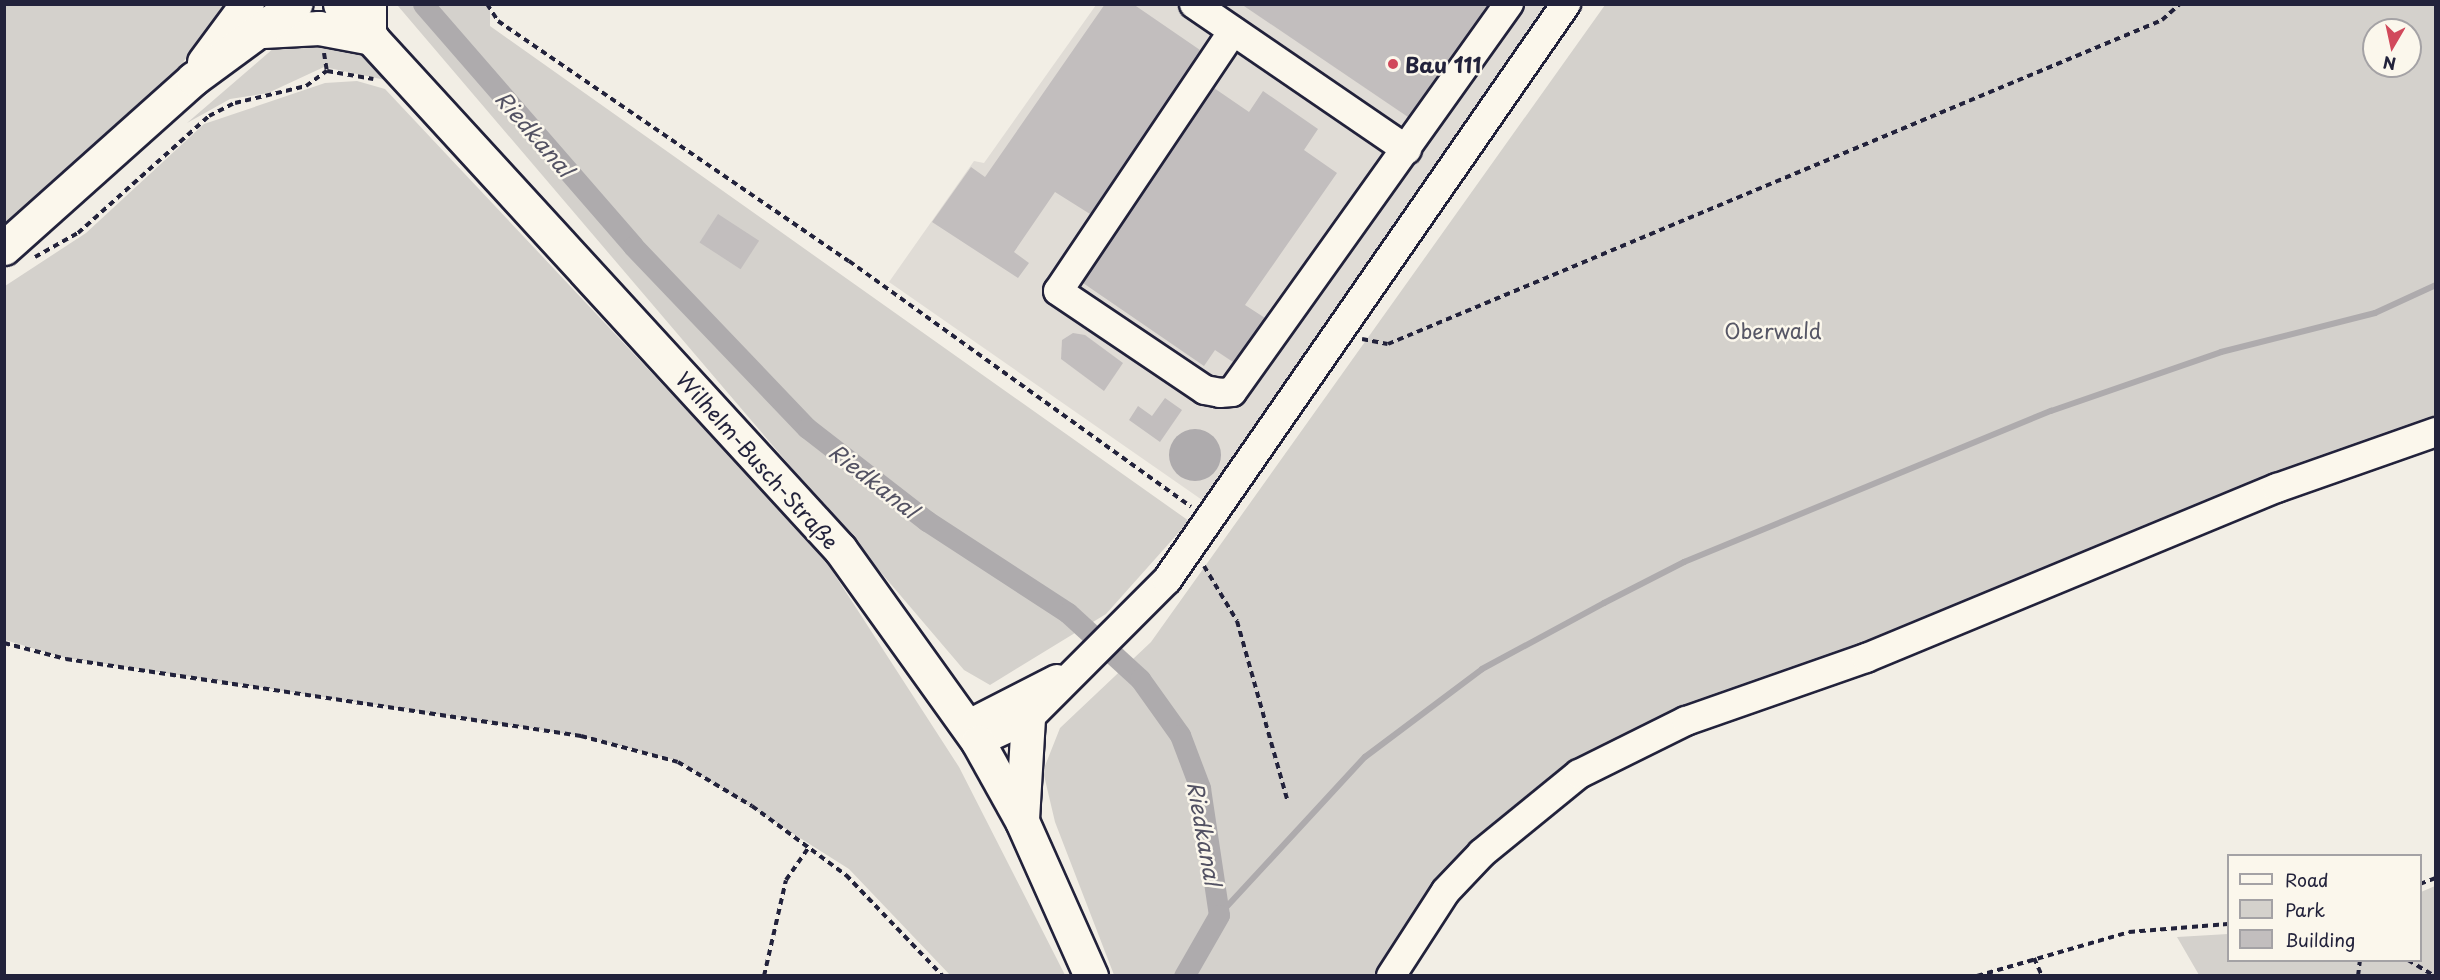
<!DOCTYPE html>
<html>
<head>
<meta charset="utf-8">
<style>
  body { margin:0 }
  #map { position:relative; width:2440px; height:980px; overflow:hidden; background:#f2eee5; font-family:"Playpen Sans",sans-serif }
  div>[style] { position:absolute }
  [style*='--x'] { left:calc(var(--x)*1px); top:calc(var(--y)*1px); width:calc(var(--w)*1px); rotate:calc(var(--a)*1deg) }
  .built>* { inset:0; background:#e0dcd6 }
  .green>* { inset:0; background:#d4d1cc }
  .water>* { inset:0; background:#aeabad }
  .round { border-radius:50% }
  .stream>* { height:6px; margin:-3px; padding:0 3px; transform-origin:3px; border-radius:3px; background:#aeabad }
  .canal>* { height:21px; margin:-10.5px; padding:0 10.5px; transform-origin:10.5px; border-radius:10.5px; background:#aeabad }
  .building>* { inset:0; background:#c2bebe; transform-origin:0 0 }
  .path>* { height:4px; margin-top:-2px; transform-origin:0; background:repeating-linear-gradient(90deg,#22223b 0 6px,transparent 0 10.5px) }
  .roads { filter:drop-shadow(2px 0 #22223b) drop-shadow(-2px 0 #22223b) drop-shadow(0 2px #22223b) drop-shadow(0 -2px #22223b) }
  .minor>* { height:28px; margin:-14px; padding:0 14px; transform-origin:14px; border-radius:14px; background:#fbf7ec }
  .major>* { height:33px; margin:-16.5px; padding:0 16.5px; transform-origin:16.5px; border-radius:16.5px; background:#fbf7ec }
  .dots>* { width:16px; height:16px; translate:-50% -50%; box-sizing:border-box; border:3px solid #fbf7ec; border-radius:50% }
  span { translate:-50% -50%; white-space:nowrap; text-align:center; line-height:1.15; -webkit-text-stroke:5px #fbf7ec; paint-order:stroke }
  .poi-label { font-size:21px; color:#22223b; font-weight:700 }
  .left { translate:0 -50%; text-align:left }
  .park-label { font-size:21px; color:#575766 }
  .street-label { font-size:21px; color:#22223b }
  .water-label { font-size:22px; color:#535263; font-style:italic }
  .frame { position:absolute; inset:0; border:6px solid #22223b; pointer-events:none }
  .legend { position:absolute; left:2227px; top:854px; width:195px; height:108px; box-sizing:border-box; background:#fbf7ec; border:2px solid #a4a2a5; margin:0; padding:8px 10px; list-style:none; font-size:18px; color:#22223b }
  .legend li { display:flex; align-items:center; gap:12px; height:30px }
  .legend b { width:30px; border:2px solid #a4a2a5 }
  .north { position:absolute; left:2362px; top:18px; width:60px; height:60px; box-sizing:border-box; background:#fbf7ec; border:2px solid #a4a2a5; border-radius:50%; rotate:189deg; font-size:16px; font-weight:700; line-height:24px; text-align:center; color:#22223b }
  .north::after { content:''; display:block; margin:auto; width:21px; height:27px; background:#d1495b; clip-path:polygon(50% 0,100% 100%,50% 72%,0 100%) }
</style>
</head>
<body>
<div id="map">
  <div class="built">
    <i style="clip-path:polygon(1096px 5px,1548px 5px,1205px 502px,889px 282px,974px 161px,984px 163px)"></i>
  </div>
  <div class="green">
    <i style="clip-path:polygon(5px 5px,227px 5px,181px 65px,5px 232px)"></i>
    <i style="clip-path:polygon(490px 5px,490px 26px,1189px 521px,1106px 614px,990px 685px,964px 670px,398px 6px)"></i>
    <i style="clip-path:polygon(evenodd,1605px 5px,2435px 5px,2435px 417px,1602px 750px,1509px 811px,1436px 891px,1379px 975px,1114px 975px,1055px 822px,1043px 771px,1060px 728px,1151px 642px,1605px 5px,2374px 30px,2410px 30px,2410px 66px,2374px 66px,2374px 30px)"></i>
    <i style="clip-path:polygon(302px 34px,363px 49px,395px 82px,324px 67px,268px 93px,230px 99px,187px 123px,282px 41px)"></i>
    <i style="clip-path:polygon(357px 81px,385px 89px,820px 552px,959px 767px,1065px 975px,950px 975px,849px 869px,678px 761px,581px 736px,66px 658px,5px 640px,5px 286px,86px 233px,204px 124px,325px 83px)"></i>
    <i style="clip-path:polygon(2435px 886px,2435px 975px,2199px 975px,2177px 937px,2228px 934px,2228px 960px,2420px 960px,2421px 892px)"></i>
  </div>
  <div class="water">
    <i class="round" style="left:1169px;top:429px;width:52px;height:52px"></i>
  </div>
  <div class="stream">
    <i style="--x:1219;--y:915;--w:215;--a:-47.3"></i>
    <i style="--x:1365;--y:757;--w:146;--a:-36.9"></i>
    <i style="--x:1482;--y:669;--w:139;--a:-28.4"></i>
    <i style="--x:1604;--y:603;--w:90;--a:-27.1"></i>
    <i style="--x:1684;--y:562;--w:397;--a:-22.4"></i>
    <i style="--x:2051;--y:411;--w:180;--a:-19.1"></i>
    <i style="--x:2221;--y:352;--w:159;--a:-14.2"></i>
    <i style="--x:2375;--y:313;--w:67;--a:-24.7"></i>
  </div>
  <div class="canal">
    <i style="--x:423;--y:4;--w:320;--a:49"></i>
    <i style="--x:633;--y:246;--w:252;--a:46.3"></i>
    <i style="--x:807;--y:428;--w:152;--a:37.8"></i>
    <i style="--x:927;--y:521;--w:168;--a:33.1"></i>
    <i style="--x:1068;--y:613;--w:98;--a:42.5"></i>
    <i style="--x:1140;--y:679;--w:69;--a:54.5"></i>
    <i style="--x:1180;--y:735;--w:57;--a:69.3"></i>
    <i style="--x:1200;--y:788;--w:128;--a:81.5"></i>
    <i style="--x:1219;--y:915;--w:70;--a:119.8"></i>
  </div>
  <div class="building">
    <i style="clip-path:polygon(1105px 4px,1133px 4px,1200px 50px,1090px 214px,1055px 192px,1014px 252px,1029px 263px,1018px 278px,932px 222px,971px 167px,985px 177px)"></i>
    <i style="clip-path:polygon(1241px 4px,1488px 4px,1408px 117px)"></i>
    <i style="clip-path:polygon(1214px 88px,1249px 112px,1263px 91px,1318px 129px,1304px 150px,1337px 173px,1245px 305px,1265px 318px,1233px 362px,1215px 350px,1204px 366px,1083px 283px)"></i>
    <i style="left:718px;top:214px;width:49px;height:34px;rotate:33deg"></i>
    <i style="clip-path:polygon(1073px 333px,1085px 335px,1123px 363px,1104px 391px,1061px 359px,1062px 340px)"></i>
    <i style="clip-path:polygon(1165px 398px,1182px 410px,1160px 442px,1129px 420px,1138px 406px,1152px 416px)"></i>
  </div>
  <div class="path">
    <i style="--x:487;--y:4;--w:20;--a:57"></i>
    <i style="--x:498;--y:21;--w:425;--a:34.4"></i>
    <i style="--x:849;--y:261;--w:421;--a:35.7"></i>
    <i style="--x:324;--y:53;--w:18;--a:81"></i>
    <i style="--x:327;--y:71;--w:47;--a:9.9"></i>
    <i style="--x:35;--y:257;--w:49;--a:-29.2"></i>
    <i style="--x:78;--y:233;--w:176;--a:-41.8"></i>
    <i style="--x:209;--y:116;--w:29;--a:-27"></i>
    <i style="--x:235;--y:103;--w:73;--a:-13.5"></i>
    <i style="--x:306;--y:86;--w:26;--a:-36"></i>
    <i style="--x:1362;--y:339;--w:26;--a:11"></i>
    <i style="--x:1388;--y:344;--w:839;--a:-22.71"></i>
    <i style="--x:2162;--y:20;--w:24;--a:-42"></i>
    <i style="--x:1204;--y:566;--w:64;--a:59"></i>
    <i style="--x:1237;--y:621;--w:185;--a:74.3"></i>
    <i style="--x:4;--y:643;--w:64;--a:14.5"></i>
    <i style="--x:66;--y:659;--w:521;--a:8.5"></i>
    <i style="--x:581;--y:736;--w:100;--a:15"></i>
    <i style="--x:678;--y:762;--w:86;--a:30.7"></i>
    <i style="--x:752;--y:806;--w:117;--a:36.3"></i>
    <i style="--x:846;--y:875;--w:140;--a:46.2"></i>
    <i style="--x:2420;--y:884;--w:17;--a:-21"></i>
    <i style="--x:2034;--y:958;--w:20;--a:66"></i>
    <i style="--x:2408;--y:960;--w:31;--a:31"></i>
    <i style="--x:764;--y:976;--w:98;--a:-77.1"></i>
    <i style="--x:786;--y:880;--w:40;--a:-55.1"></i>
    <i style="--x:1977;--y:976;--w:158;--a:-16.1"></i>
    <i style="--x:2129;--y:932;--w:99;--a:-4.6"></i>
    <i style="--x:2358;--y:976;--w:16;--a:-83"></i>
  </div>
  <div class="roads">
    <div class="minor">
      <i style="--x:372;--y:4;--w:34;--a:90"></i>
      <i style="--x:1194;--y:4;--w:258;--a:34.4"></i>
      <i style="--x:1233;--y:31;--w:313;--a:123.9"></i>
      <i style="--x:1058;--y:291;--w:177;--a:34"></i>
      <i style="--x:1205;--y:390;--w:15;--a:11"></i>
      <i style="--x:1220;--y:393;--w:12;--a:-5"></i>
      <i style="--x:1232;--y:392;--w:477;--a:-54.5"></i>
      <i style="--x:967;--y:725;--w:101;--a:-27.1"></i>
      <i style="--x:978;--y:742;--w:55;--a:-24.7"></i>
      <i style="--x:1028;--y:719;--w:197;--a:-45"></i>
      <i style="--x:1167;--y:580;--w:701;--a:-55.29"></i>
      <i style="--x:1391;--y:976;--w:101;--a:-57.1"></i>
      <i style="--x:1446;--y:891;--w:52;--a:-46.5"></i>
      <i style="--x:1482;--y:853;--w:125;--a:-39.2"></i>
      <i style="--x:1579;--y:774;--w:119;--a:-26.4"></i>
      <i style="--x:1686;--y:721;--w:191;--a:-19.3"></i>
      <i style="--x:1866;--y:658;--w:445;--a:-22.5"></i>
      <i style="--x:2277;--y:488;--w:169;--a:-19.4"></i>
    </div>
    <div class="major">
      <i style="--x:340;--y:4;--w:740;--a:47.47"></i>
      <i style="--x:840;--y:549;--w:237;--a:54.4"></i>
      <i style="--x:978;--y:742;--w:90;--a:60.9"></i>
      <i style="--x:1022;--y:821;--w:170;--a:66"></i>
      <i style="--x:263;--y:31;--w:56;--a:-3.1"></i>
      <i style="--x:319;--y:28;--w:54;--a:10.7"></i>
      <i style="--x:204;--y:62;--w:72;--a:-53.4"></i>
      <i style="--x:4;--y:248;--w:254;--a:-41.8"></i>
      <i style="--x:193;--y:79;--w:127;--a:-36.3"></i>
      <i style="--x:1022;--y:819;--w:100;--a:-86.6"></i>
    </div>
  </div>
  <div class="dots">
    <i style="left:1393px;top:64px;background:#d1495b"></i>
  </div>
  <div class="poi-label">
    <span class="left" style="left:1405px;top:64px">Bau 111</span>
  </div>
  <div class="park-label">
    <span style="left:1773px;top:330px">Oberwald</span>
  </div>
  <div class="street-label">
    <span style="left:758px;top:460px;rotate:48deg">Wilhelm-Busch-Straße</span>
  </div>
  <div class="water-label">
    <span style="left:535px;top:133px;rotate:49deg">Riedkanal</span>
    <span style="left:874px;top:480px;rotate:38deg">Riedkanal</span>
    <span style="left:1205px;top:833px;rotate:80deg">Riedkanal</span>
  </div>
  <div class="frame"></div>
  <ul class="legend">
  <li><b style="height:8px;background:#fbf7ec"></b>Road</li>
  <li><b style="height:16px;background:#d4d1cc"></b>Park</li>
  <li><b style="height:16px;background:#c2bebe"></b>Building</li>
  </ul>
  <div class="north">N</div>
</div>
</body>
</html>
